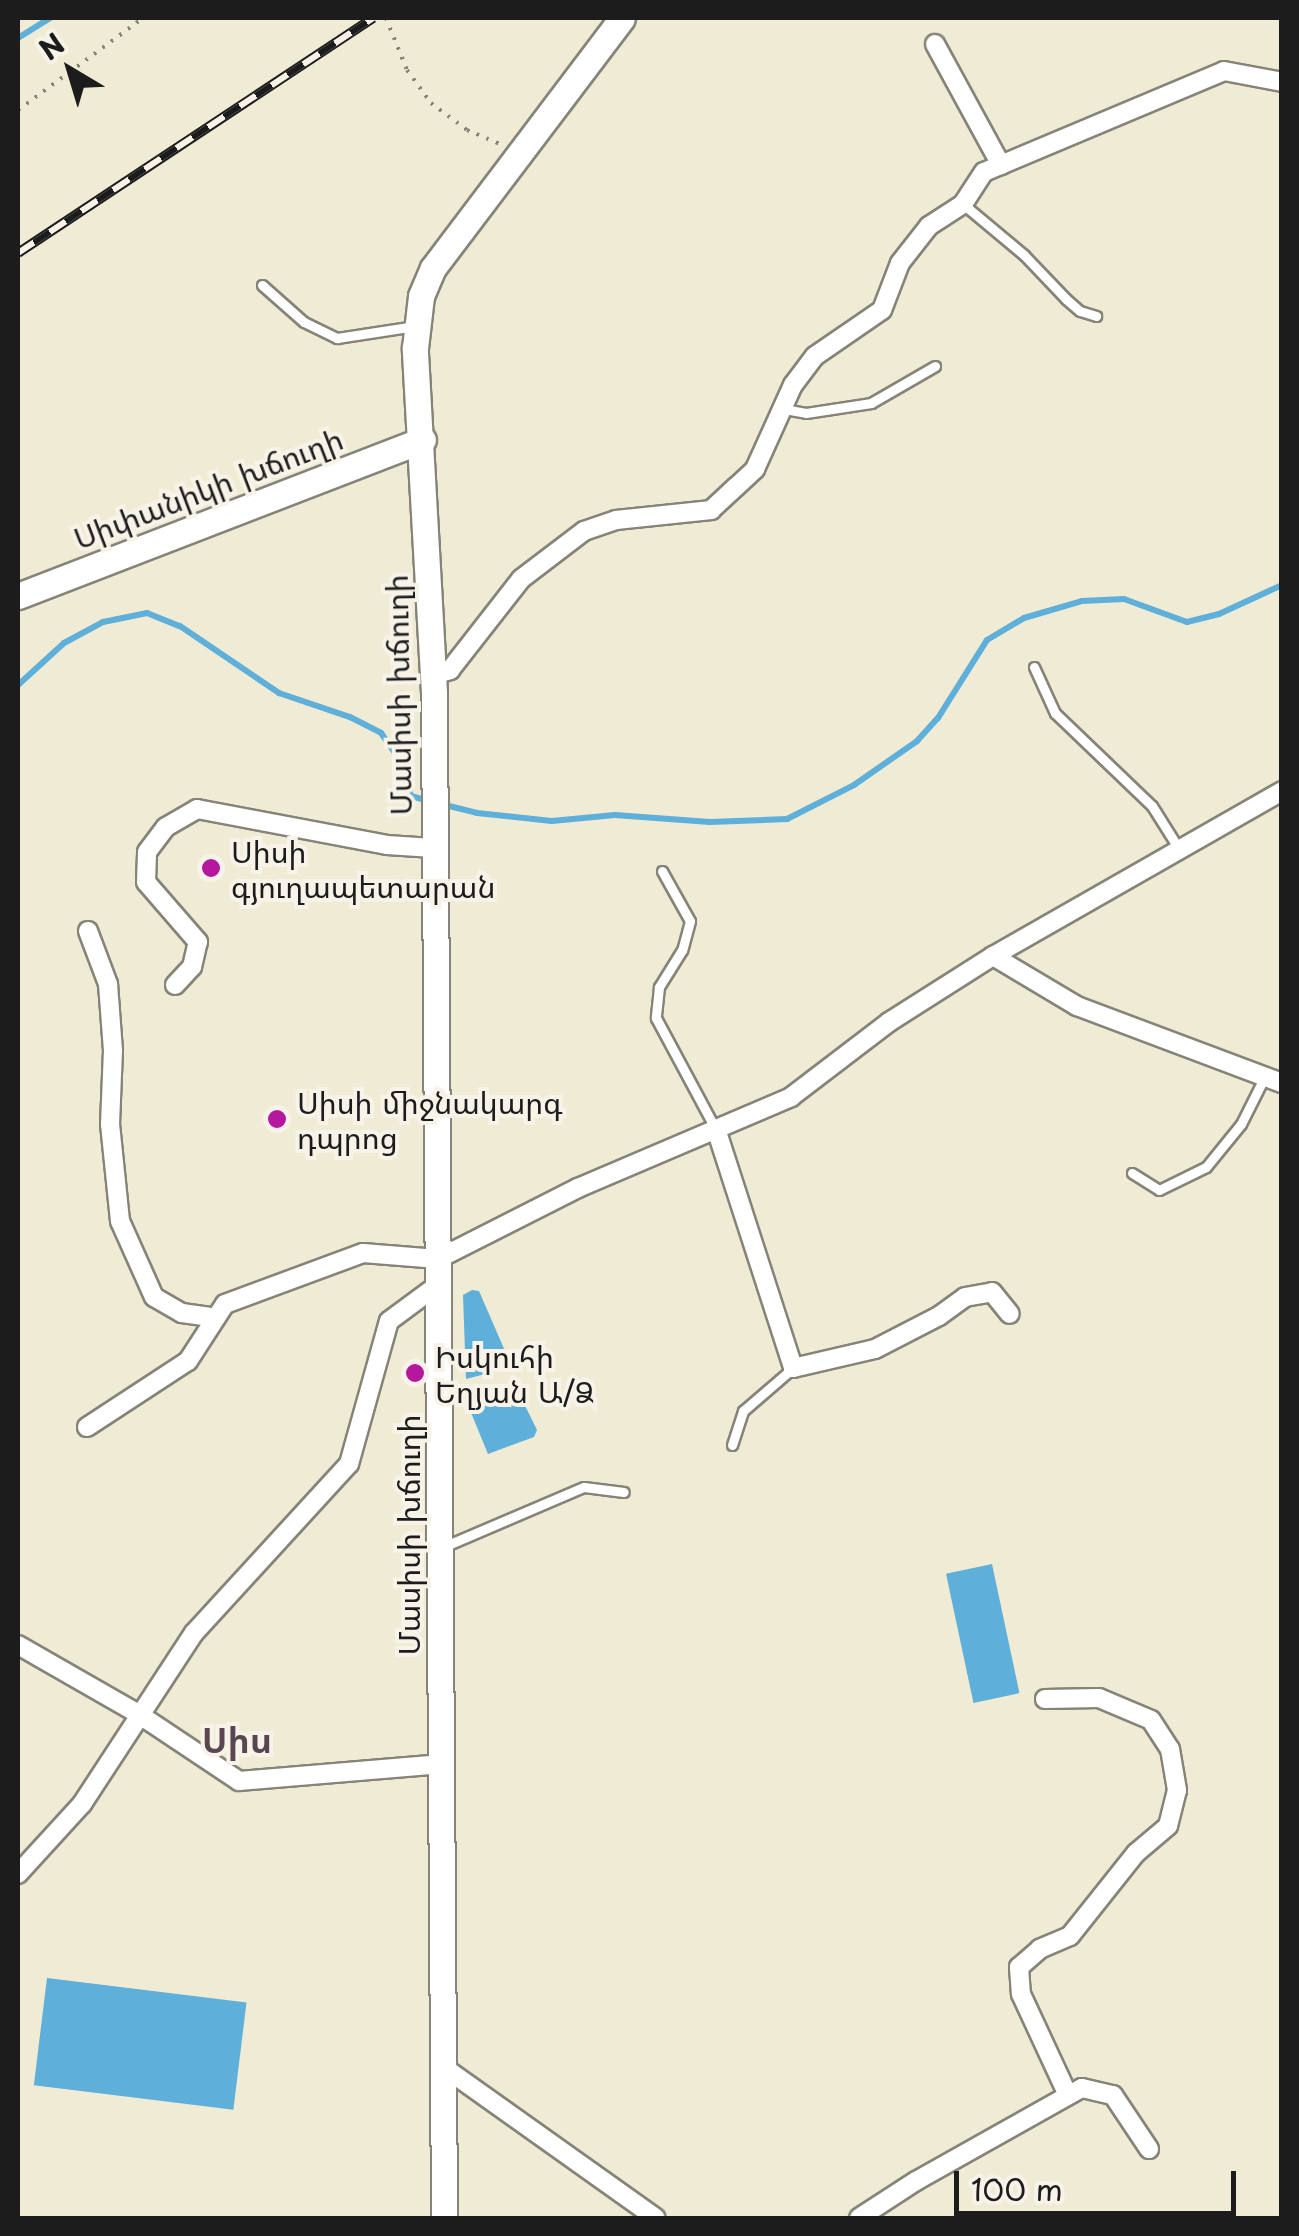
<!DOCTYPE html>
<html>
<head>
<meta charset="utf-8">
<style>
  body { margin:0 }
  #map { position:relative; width:1299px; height:2236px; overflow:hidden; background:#f0ebd4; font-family:"Playpen Sans","Noto Sans Armenian",sans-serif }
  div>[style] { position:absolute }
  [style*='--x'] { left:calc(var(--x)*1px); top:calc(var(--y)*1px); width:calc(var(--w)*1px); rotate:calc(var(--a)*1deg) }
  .water>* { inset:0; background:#5eafd9; transform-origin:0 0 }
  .stream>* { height:6px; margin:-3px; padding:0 3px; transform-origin:3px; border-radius:3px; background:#5eafd9 }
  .path>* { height:4px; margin-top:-2px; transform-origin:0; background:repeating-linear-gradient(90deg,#868478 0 2.5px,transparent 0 10.5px) }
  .roads { filter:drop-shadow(2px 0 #868478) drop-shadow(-2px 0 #868478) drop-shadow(0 2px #868478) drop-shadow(0 -2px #868478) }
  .service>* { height:9px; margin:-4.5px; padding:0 4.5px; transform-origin:4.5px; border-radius:4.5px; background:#fff }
  .minor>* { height:18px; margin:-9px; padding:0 9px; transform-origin:9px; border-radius:9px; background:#fff }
  .secondary>* { height:25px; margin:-12.5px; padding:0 12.5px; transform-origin:12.5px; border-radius:12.5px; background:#fff }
  .rail>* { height:10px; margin-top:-5px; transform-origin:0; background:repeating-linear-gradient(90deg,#f7f3e8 0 19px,#1c1c1c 0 38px); box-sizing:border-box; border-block:2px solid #1c1c1c }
  .dots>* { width:28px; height:28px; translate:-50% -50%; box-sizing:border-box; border:5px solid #f7f3e8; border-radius:50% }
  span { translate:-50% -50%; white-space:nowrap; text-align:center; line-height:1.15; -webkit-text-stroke:8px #f7f3e8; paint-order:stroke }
  .street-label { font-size:30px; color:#1c1c1c }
  .poi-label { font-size:30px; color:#1c1c1c }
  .left { translate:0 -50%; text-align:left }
  .quarter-label { font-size:35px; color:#584650; font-weight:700 }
  .frame { position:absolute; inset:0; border:20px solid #1c1c1c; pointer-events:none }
  .north { position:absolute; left:20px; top:20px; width:100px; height:100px; -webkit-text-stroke:8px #f7f3e8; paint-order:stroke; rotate:322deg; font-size:28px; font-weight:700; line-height:40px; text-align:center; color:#1c1c1c }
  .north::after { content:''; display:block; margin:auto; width:35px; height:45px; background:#1c1c1c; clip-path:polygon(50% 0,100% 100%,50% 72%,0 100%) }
  .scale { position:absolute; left:954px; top:2171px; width:282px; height:45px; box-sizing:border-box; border:5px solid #1c1c1c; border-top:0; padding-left:12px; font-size:30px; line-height:35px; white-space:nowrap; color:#1c1c1c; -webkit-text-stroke:8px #f7f3e8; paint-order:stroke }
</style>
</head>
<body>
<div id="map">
  <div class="water">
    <i style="clip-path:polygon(472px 1290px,479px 1291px,512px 1367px,466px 1379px,463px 1295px)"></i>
    <i style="clip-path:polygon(515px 1385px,537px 1430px,534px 1437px,488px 1454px,467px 1403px)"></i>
    <i style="left:992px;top:1564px;width:132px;height:47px;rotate:78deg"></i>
    <i style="left:47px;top:1978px;width:201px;height:108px;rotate:7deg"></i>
  </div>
  <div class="stream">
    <i style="--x:18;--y:38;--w:38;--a:-32"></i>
    <i style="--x:18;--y:685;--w:62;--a:-42.4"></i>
    <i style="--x:64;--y:643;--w:44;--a:-28.3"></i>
    <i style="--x:103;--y:622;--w:45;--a:-11.6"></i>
    <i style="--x:147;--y:613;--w:35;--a:22"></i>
    <i style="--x:180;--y:626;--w:120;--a:34.1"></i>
    <i style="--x:279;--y:693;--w:75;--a:18.7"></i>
    <i style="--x:350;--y:717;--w:35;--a:27"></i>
    <i style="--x:381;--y:733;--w:39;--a:55"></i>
    <i style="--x:403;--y:765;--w:32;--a:76"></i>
    <i style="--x:411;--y:796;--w:19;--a:16"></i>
    <i style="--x:441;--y:804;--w:37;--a:14"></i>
    <i style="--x:477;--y:813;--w:75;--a:6.1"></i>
    <i style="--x:552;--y:821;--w:63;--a:-5.4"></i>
    <i style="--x:615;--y:815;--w:95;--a:4.2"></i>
    <i style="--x:710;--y:822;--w:77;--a:-2.2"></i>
    <i style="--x:787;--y:819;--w:75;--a:-26.9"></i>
    <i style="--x:854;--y:785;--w:77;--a:-34.9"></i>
    <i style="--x:917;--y:741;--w:31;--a:-48"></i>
    <i style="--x:938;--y:718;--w:92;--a:-57.9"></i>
    <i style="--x:987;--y:640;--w:43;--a:-30.7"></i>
    <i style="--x:1024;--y:618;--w:60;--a:-16.3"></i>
    <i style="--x:1082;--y:601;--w:42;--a:-2.7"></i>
    <i style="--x:1124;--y:599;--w:67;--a:20.1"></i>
    <i style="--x:1187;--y:622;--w:33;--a:-14"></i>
    <i style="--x:1219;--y:614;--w:69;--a:-24.7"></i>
  </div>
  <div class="path">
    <i style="--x:386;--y:18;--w:56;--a:68"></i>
    <i style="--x:407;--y:70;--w:41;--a:54"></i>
    <i style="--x:431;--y:103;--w:45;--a:36.9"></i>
    <i style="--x:467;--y:130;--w:38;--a:23"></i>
    <i style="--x:18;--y:110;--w:155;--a:-36.4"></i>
  </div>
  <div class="roads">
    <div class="service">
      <i style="--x:963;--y:204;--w:80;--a:39.9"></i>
      <i style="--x:1024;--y:255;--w:61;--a:46.3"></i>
      <i style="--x:1066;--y:299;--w:18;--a:41"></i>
      <i style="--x:1080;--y:311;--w:17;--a:17"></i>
      <i style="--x:262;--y:285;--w:56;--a:41.4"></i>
      <i style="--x:304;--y:322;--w:37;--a:26"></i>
      <i style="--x:337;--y:338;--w:79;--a:-8.7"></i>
      <i style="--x:784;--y:409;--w:22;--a:10"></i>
      <i style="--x:806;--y:413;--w:66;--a:-8.7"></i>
      <i style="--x:871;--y:403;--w:74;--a:-30"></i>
      <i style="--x:1034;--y:667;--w:51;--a:65.5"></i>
      <i style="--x:1055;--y:713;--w:134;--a:43.8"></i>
      <i style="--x:1152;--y:806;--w:51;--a:57.9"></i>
      <i style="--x:662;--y:871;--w:57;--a:60.8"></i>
      <i style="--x:690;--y:921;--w:30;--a:105"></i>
      <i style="--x:682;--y:950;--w:44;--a:121.9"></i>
      <i style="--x:659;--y:987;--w:31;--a:96"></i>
      <i style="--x:656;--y:1018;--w:125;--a:61.8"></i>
      <i style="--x:1132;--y:1173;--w:32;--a:32"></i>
      <i style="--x:1159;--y:1190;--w:52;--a:-26.1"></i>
      <i style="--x:1206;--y:1167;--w:55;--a:-50.9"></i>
      <i style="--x:1241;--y:1124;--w:54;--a:-63.4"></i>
      <i style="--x:732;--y:1445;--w:36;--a:-72"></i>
      <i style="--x:743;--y:1411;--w:66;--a:-40.7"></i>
      <i style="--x:443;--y:1547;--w:153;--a:-23.1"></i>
      <i style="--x:584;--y:1487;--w:40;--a:7.1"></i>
    </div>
    <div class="minor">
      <i style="--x:935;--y:44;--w:138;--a:61.4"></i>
      <i style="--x:433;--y:675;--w:18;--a:-16"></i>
      <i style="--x:450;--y:670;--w:115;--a:-52"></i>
      <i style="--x:521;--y:579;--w:79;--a:-37.3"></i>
      <i style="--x:584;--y:531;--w:34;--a:-19"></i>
      <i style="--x:616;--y:520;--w:96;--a:-6"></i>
      <i style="--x:711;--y:510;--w:34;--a:-43"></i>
      <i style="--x:736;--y:487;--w:26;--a:-43"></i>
      <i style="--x:755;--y:469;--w:92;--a:-65.7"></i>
      <i style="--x:793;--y:385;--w:36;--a:-53"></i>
      <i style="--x:815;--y:356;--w:81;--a:-34.5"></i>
      <i style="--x:882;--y:310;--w:50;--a:-69"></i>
      <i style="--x:900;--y:263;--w:47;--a:-51.9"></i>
      <i style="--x:929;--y:226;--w:40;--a:-32.9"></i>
      <i style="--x:963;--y:204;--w:38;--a:-57"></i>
      <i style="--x:984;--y:172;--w:260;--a:-22.8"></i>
      <i style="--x:1224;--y:71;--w:59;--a:10.7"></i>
      <i style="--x:88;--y:931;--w:57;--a:69.3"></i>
      <i style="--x:108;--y:984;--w:66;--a:85.7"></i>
      <i style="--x:113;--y:1050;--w:74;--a:92.3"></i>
      <i style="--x:110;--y:1124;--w:98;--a:84.1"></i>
      <i style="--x:120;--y:1221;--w:83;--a:65.9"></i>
      <i style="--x:154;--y:1297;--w:32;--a:30"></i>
      <i style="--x:182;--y:1313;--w:34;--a:8"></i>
      <i style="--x:993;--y:956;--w:98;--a:30.8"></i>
      <i style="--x:1077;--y:1006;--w:219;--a:20.6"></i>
      <i style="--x:175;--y:985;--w:25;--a:-47"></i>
      <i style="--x:192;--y:967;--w:26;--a:-77"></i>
      <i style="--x:198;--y:942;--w:79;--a:-130.9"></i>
      <i style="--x:146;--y:882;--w:30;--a:-88"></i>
      <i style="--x:147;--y:852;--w:31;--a:-53"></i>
      <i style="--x:166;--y:827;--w:36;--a:-30"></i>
      <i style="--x:197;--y:809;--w:193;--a:10.7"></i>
      <i style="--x:387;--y:845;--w:46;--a:3.7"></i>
      <i style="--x:717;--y:1132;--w:248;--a:72.1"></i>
      <i style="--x:793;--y:1368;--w:84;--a:-13"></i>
      <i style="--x:875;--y:1349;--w:72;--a:-27.3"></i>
      <i style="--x:939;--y:1316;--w:32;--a:-36"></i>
      <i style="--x:965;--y:1297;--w:27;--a:-10"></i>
      <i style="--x:992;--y:1292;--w:28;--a:51"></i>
      <i style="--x:87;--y:1427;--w:121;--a:-33.2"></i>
      <i style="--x:188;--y:1361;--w:68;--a:-57"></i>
      <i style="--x:225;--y:1304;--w:147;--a:-20.3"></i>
      <i style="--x:363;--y:1253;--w:75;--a:4.6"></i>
      <i style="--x:438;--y:1259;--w:157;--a:-26.9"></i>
      <i style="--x:578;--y:1188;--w:232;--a:-23.1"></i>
      <i style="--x:791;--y:1097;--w:123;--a:-37.4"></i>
      <i style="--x:889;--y:1022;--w:123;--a:-32.4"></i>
      <i style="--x:993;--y:956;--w:333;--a:-29.7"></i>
      <i style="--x:18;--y:1645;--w:141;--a:29.8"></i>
      <i style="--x:140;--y:1715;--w:119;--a:33.7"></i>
      <i style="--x:239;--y:1781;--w:204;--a:-4.8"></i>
      <i style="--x:1045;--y:1699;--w:54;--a:-1.1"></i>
      <i style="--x:1099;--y:1698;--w:56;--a:22.9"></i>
      <i style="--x:1151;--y:1720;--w:35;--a:57"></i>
      <i style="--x:1170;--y:1749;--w:42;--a:80.3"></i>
      <i style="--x:1177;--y:1790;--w:37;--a:104"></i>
      <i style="--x:1168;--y:1826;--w:42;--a:139.8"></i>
      <i style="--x:1136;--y:1853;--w:106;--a:128.5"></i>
      <i style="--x:1070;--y:1936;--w:33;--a:157"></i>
      <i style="--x:1040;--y:1949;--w:28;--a:139"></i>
      <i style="--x:1019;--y:1967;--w:27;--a:86"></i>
      <i style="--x:1021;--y:1994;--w:109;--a:65.1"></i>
      <i style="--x:18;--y:1874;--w:95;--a:-47.6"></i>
      <i style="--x:82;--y:1804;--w:204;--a:-56.8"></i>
      <i style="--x:194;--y:1633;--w:229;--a:-47.5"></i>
      <i style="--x:349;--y:1464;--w:148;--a:-74.4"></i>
      <i style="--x:389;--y:1321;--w:62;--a:-36.5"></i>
      <i style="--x:442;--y:2066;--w:262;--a:35.4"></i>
      <i style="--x:859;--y:2218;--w:68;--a:-33"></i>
      <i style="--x:916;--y:2181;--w:190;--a:-29.3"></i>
      <i style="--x:1082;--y:2088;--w:32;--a:13"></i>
      <i style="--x:1113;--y:2095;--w:65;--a:56.3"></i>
    </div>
    <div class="secondary">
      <i style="--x:18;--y:596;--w:434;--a:-21.1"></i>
      <i style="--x:444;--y:2218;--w:1525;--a:-90.38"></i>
      <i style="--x:434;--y:693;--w:346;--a:-93.2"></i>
      <i style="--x:415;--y:348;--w:52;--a:-83.4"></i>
      <i style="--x:421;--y:296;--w:30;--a:-67"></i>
      <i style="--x:433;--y:268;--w:313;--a:-52.9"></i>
    </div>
  </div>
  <div class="rail">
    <i style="--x:18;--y:253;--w:426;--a:-33.5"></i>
  </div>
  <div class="dots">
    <i style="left:211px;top:868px;background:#b5179e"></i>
    <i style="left:277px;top:1119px;background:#b5179e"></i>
    <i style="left:415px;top:1373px;background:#b5179e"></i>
  </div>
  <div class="street-label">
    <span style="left:208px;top:488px;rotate:-21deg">Սիփանիկի խճուղի</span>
    <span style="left:398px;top:695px;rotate:-91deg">Մասիսի խճուղի</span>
    <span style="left:408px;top:1535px;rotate:-90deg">Մասիսի խճուղի</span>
  </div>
  <div class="poi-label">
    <span class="left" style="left:231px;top:868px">Սիսի<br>գյուղապետարան</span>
    <span class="left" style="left:297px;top:1119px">Սիսի միջնակարգ<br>դպրոց</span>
    <span class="left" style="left:435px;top:1373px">Իսկուհի<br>Եղյան Ա/Ձ</span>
  </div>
  <div class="quarter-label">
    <span style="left:237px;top:1739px">Սիս</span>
  </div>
  <div class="frame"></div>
  <div class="north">N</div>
  <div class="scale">100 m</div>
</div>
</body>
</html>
